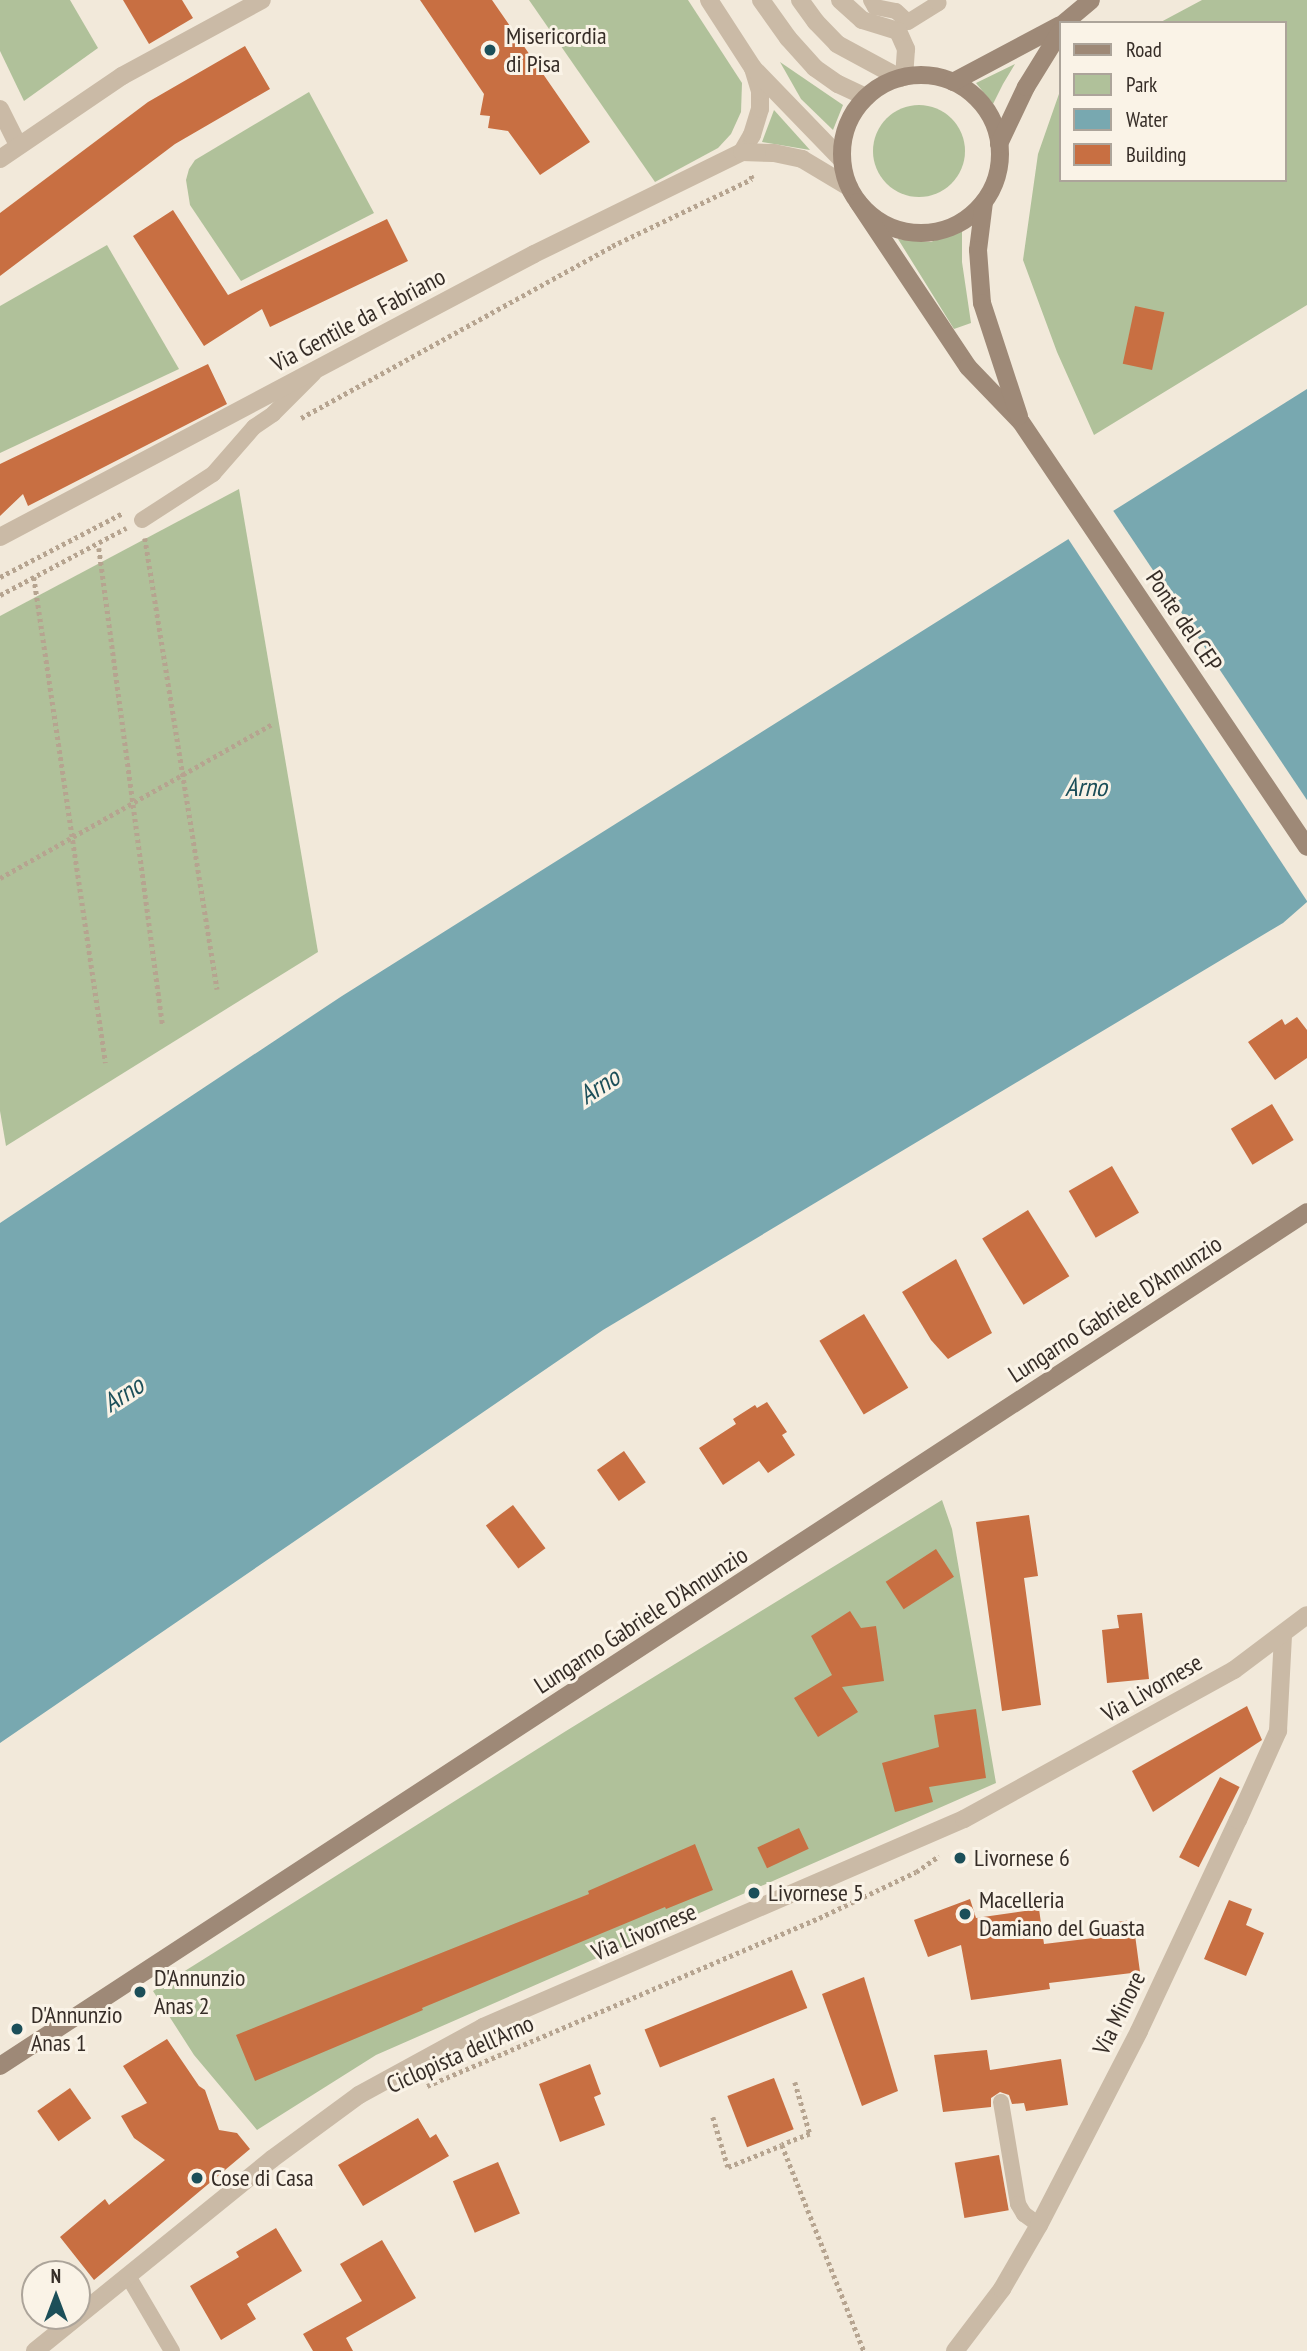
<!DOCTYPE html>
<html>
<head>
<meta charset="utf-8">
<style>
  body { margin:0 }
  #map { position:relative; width:1307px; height:2351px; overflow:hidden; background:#f2e9da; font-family:"PT Sans Narrow",sans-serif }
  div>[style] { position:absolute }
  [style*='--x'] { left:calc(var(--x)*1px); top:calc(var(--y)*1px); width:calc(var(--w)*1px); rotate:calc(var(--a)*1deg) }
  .green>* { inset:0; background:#b0c19a }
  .round { border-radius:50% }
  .water>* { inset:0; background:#78a8b0 }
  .pier>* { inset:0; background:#f2e9da }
  .building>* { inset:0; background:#c86f42; transform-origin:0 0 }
  .path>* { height:4.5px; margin-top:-2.25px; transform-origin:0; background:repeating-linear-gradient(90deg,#b6a490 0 3.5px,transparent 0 7px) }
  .service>* { height:16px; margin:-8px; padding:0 8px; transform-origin:8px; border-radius:8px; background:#cabaa6 }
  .minor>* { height:18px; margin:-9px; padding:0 9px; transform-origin:9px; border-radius:9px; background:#cabaa6 }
  .tertiary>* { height:18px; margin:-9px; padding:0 9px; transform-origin:9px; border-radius:9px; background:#cabaa6 }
  .secondary>* { height:18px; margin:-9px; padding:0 9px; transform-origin:9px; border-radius:9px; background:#9e8977 }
  .secondary>.ring { margin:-9px; padding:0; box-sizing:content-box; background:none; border:18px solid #9e8977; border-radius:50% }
  .dots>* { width:19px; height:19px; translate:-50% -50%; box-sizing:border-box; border:4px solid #faf3e7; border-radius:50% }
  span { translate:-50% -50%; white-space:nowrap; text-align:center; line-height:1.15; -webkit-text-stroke:6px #faf3e7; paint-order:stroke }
  .poi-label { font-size:24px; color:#362d27 }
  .left { translate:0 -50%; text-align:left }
  .street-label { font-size:24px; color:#362d27 }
  .water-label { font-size:26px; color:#1c4f59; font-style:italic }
  .legend { position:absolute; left:1059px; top:21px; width:228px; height:161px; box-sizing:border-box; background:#faf3e7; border:2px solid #aca49a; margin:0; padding:9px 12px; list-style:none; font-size:21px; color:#362d27 }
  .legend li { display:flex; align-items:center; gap:14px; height:35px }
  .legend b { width:35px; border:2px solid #aca49a }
  .north { position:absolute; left:21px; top:2260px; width:70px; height:70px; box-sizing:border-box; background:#faf3e7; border:2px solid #aca49a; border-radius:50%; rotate:0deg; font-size:19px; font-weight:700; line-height:28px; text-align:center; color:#362d27 }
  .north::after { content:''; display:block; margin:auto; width:24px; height:32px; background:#1c4f59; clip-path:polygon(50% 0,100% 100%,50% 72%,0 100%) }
</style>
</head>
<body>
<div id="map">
  <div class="green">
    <i style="clip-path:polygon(0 0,70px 0,98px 48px,24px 101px,0 51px)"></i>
    <i style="clip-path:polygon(529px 0,688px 0,742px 83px,741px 112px,731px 134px,718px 148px,655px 182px)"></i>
    <i style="clip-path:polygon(1202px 0,1307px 0,1307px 305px,1094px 435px,1057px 352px,1023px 260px,1038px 154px,1060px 91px,1060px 180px,1284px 180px,1284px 23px,1159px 23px)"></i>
    <i style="clip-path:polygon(780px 62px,843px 105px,833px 130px,801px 99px)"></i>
    <i style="clip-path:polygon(1015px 64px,1003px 84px,993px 104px,976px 83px)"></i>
    <i style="clip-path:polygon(309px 92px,374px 213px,241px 281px,190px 205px,186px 180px,189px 169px,195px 160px)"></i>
    <i class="round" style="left:873px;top:105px;width:92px;height:92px"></i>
    <i style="clip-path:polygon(774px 110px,810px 150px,762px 142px)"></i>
    <i style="clip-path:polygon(962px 229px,962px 262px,971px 323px,954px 329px,898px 239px,931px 242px)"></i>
    <i style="clip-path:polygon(107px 245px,179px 369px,0 453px,0 306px)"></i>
    <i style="clip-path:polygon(239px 489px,318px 952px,6px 1146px,0 1111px,0 616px)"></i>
    <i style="clip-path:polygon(942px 1500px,952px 1529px,996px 1783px,376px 2055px,257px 2130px,194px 2055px,153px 1991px,566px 1731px)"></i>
  </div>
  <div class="water">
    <i style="clip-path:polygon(1307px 389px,1307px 902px,1283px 923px,603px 1330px,0 1743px,0 1223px,342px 996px)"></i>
  </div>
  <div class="pier">
    <i style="clip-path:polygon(1112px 509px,1307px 800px,1307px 901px,1067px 537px)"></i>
  </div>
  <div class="building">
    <i style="clip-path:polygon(123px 0,182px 0,193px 18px,149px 44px)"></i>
    <i style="clip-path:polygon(420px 0,492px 0,590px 142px,540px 175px,508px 131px,488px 128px,490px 116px,480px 115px,484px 94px)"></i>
    <i style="clip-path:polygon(245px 46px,270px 89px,175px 144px,0 276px,0 213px,148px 102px)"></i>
    <i style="clip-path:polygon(173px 210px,228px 295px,387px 219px,408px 261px,270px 327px,262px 309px,204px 346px,133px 236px)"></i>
    <i style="left:1135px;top:306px;width:30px;height:59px;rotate:12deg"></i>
    <i style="clip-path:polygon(208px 364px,227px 404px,28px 506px,23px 494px,0 516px,0 464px)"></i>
    <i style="clip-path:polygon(1297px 1017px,1307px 1030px,1307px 1058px,1275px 1080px,1248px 1042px,1282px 1019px,1285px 1025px)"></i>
    <i style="left:1272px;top:1104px;width:42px;height:48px;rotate:59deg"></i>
    <i style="left:1112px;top:1166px;width:54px;height:50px;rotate:60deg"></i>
    <i style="left:1028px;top:1210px;width:78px;height:54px;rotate:58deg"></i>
    <i style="clip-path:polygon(956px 1259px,992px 1333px,948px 1359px,931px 1340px,902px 1292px)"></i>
    <i style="left:864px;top:1314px;width:86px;height:52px;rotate:59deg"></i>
    <i style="clip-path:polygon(767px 1402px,787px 1432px,782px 1435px,795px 1455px,768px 1473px,759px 1461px,723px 1485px,699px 1448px,736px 1424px,733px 1419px,755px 1405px,757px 1408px)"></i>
    <i style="left:624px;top:1451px;width:38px;height:33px;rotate:55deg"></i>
    <i style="left:513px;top:1505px;width:54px;height:34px;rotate:53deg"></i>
    <i style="clip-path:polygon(1029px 1515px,1038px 1576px,1024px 1578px,1041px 1705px,1002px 1711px,976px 1522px)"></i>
    <i style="left:936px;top:1549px;width:33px;height:60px;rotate:57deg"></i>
    <i style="clip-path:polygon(850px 1611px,861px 1628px,876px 1626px,884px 1681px,842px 1687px,858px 1712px,818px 1737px,794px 1698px,832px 1675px,811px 1636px)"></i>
    <i style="clip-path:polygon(1142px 1613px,1149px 1679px,1107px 1683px,1102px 1630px,1119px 1628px,1117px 1615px)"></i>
    <i style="clip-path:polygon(1247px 1706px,1262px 1740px,1153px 1812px,1132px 1771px)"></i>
    <i style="clip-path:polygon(976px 1709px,986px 1778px,929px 1787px,933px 1802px,895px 1812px,882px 1763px,939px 1747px,934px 1715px)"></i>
    <i style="left:1220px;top:1777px;width:22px;height:90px;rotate:27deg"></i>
    <i style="left:799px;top:1828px;width:23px;height:46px;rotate:65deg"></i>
    <i style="clip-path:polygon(695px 1844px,713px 1890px,666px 1909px,665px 1907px,422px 2008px,423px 2010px,255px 2081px,236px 2035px,589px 1894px,588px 1891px)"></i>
    <i style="clip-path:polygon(970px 1899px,976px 1918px,1039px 1909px,1044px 1944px,1102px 1937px,1100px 1924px,1133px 1920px,1140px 1972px,1049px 1983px,1050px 1989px,971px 2000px,961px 1945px,928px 1957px,914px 1920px)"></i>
    <i style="clip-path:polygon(1229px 1900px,1252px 1909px,1246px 1925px,1264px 1933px,1246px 1976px,1204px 1959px)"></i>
    <i style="left:792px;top:1970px;width:41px;height:159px;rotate:68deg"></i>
    <i style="clip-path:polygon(864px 1977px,898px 2091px,862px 2106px,822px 1994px)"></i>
    <i style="clip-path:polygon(167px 2039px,199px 2086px,205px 2090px,219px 2130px,237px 2133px,250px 2149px,94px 2280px,60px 2237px,105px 2199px,109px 2205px,165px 2160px,134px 2138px,121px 2116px,147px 2103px,123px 2066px)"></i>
    <i style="clip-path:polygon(987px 2050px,990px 2070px,1061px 2059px,1068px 2105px,1026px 2111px,1024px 2103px,1012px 2104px,1009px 2095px,1000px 2092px,991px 2098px,991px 2107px,943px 2112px,934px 2055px)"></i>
    <i style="clip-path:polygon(590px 2064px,601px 2094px,594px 2097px,605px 2125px,560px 2142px,539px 2084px)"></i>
    <i style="left:774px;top:2078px;width:55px;height:50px;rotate:69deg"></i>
    <i style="left:70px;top:2088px;width:37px;height:40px;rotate:55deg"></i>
    <i style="clip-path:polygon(418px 2118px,430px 2138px,436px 2134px,449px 2156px,363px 2206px,338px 2165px)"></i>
    <i style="left:999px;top:2155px;width:56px;height:45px;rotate:80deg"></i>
    <i style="left:498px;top:2162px;width:56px;height:49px;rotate:67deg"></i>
    <i style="clip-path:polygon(276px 2228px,302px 2271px,247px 2304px,256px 2319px,221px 2340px,190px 2286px,239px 2257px,236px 2252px)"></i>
    <i style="clip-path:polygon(382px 2240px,416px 2298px,346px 2338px,353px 2351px,313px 2351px,303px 2334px,362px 2301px,340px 2264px)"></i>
  </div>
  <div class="path">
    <i style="--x:301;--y:418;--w:355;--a:-28.9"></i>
    <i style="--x:612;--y:246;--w:155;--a:-25.6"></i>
    <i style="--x:752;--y:179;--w:5;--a:-112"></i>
    <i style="--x:145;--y:538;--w:457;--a:80.9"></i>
    <i style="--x:99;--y:548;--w:482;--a:82.4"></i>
    <i style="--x:0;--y:577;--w:139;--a:-27.5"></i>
    <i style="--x:34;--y:577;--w:491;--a:81.6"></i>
    <i style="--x:0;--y:595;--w:143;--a:-28"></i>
    <i style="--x:0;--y:878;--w:313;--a:-29.5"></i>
    <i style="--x:795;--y:2082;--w:54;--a:73.9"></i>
    <i style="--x:810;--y:2134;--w:30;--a:159"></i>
    <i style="--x:782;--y:2145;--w:222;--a:68.3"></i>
    <i style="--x:427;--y:2086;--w:426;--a:-23.2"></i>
    <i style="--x:819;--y:1918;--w:107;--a:-25.4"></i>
    <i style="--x:916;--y:1872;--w:28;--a:-35"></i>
    <i style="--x:713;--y:2117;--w:52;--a:73.3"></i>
    <i style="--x:728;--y:2167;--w:58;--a:-22.2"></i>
  </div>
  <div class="service">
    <i style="--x:871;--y:0;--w:8;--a:60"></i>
    <i style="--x:875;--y:7;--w:21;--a:11"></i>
    <i style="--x:896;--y:11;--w:16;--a:43"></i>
    <i style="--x:908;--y:22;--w:36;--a:-32"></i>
    <i style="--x:938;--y:3;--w:4;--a:-124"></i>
    <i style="--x:142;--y:520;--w:85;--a:-32.9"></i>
    <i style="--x:213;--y:474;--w:62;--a:-48.9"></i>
    <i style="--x:254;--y:427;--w:23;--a:-34"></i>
    <i style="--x:273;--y:414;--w:58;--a:-45"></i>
    <i style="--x:1001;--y:2102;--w:103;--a:80.5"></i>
    <i style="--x:1018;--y:2204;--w:12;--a:59"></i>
    <i style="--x:1024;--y:2214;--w:19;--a:36"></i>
    <i style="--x:128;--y:2276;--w:87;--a:59.6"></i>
  </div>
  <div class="minor">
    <i style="--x:800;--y:0;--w:27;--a:54"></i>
    <i style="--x:816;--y:22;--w:30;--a:46"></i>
    <i style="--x:837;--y:44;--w:72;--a:28.4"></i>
    <i style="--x:840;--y:0;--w:30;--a:42"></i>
    <i style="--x:862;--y:20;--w:38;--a:17"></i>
    <i style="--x:898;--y:31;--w:20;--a:66"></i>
    <i style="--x:906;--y:49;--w:28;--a:94"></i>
    <i style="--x:0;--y:109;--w:40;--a:63.4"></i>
    <i style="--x:742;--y:152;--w:20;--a:-60"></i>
    <i style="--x:752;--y:135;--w:27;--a:-73"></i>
    <i style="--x:760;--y:109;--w:18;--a:-90"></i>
    <i style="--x:760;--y:91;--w:24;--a:-107"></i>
    <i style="--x:0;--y:159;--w:148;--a:-34.2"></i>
    <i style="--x:122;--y:76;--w:159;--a:-28.5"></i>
    <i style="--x:0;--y:537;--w:604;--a:-27.92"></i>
    <i style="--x:534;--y:254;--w:232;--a:-26.1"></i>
    <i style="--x:742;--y:152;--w:32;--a:2"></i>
    <i style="--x:774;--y:153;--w:29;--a:12"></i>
    <i style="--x:802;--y:159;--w:55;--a:30.8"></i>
    <i style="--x:955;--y:2351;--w:78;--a:-52.8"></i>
    <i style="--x:1002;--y:2289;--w:74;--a:-60"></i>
    <i style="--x:1039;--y:2225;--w:218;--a:-62.7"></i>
    <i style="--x:1139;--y:2031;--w:233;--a:-64.9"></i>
    <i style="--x:1238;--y:1820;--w:98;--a:-65.8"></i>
    <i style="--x:1278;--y:1731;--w:95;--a:-87"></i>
  </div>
  <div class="tertiary">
    <i style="--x:709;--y:0;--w:81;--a:57.1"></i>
    <i style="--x:753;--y:68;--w:128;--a:45.9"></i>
    <i style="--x:761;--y:0;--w:47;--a:54.6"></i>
    <i style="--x:788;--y:38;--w:40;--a:48"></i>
    <i style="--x:815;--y:68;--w:28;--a:35"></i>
    <i style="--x:838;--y:84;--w:31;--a:25"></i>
    <i style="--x:35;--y:2351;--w:305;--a:-39"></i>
    <i style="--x:272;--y:2159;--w:108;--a:-36.3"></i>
    <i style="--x:359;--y:2095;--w:141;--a:-28.7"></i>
    <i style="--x:483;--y:2027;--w:524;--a:-23.39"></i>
    <i style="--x:964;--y:1819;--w:308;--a:-28.9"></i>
    <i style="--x:1234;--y:1670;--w:91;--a:-37"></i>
  </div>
  <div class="secondary">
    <i style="--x:1064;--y:23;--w:35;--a:-40"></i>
    <i class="ring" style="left:842px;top:75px;width:140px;height:140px"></i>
    <i style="--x:953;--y:82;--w:121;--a:-28"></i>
    <i style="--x:999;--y:144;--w:63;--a:-64.7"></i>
    <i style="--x:1026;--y:87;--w:65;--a:-58.3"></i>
    <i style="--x:858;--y:202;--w:198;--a:56.3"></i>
    <i style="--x:968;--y:367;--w:76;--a:46.1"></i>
    <i style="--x:1021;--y:422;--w:512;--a:56.06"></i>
    <i style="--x:984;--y:202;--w:48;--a:97.1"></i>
    <i style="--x:978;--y:250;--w:53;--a:85.7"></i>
    <i style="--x:982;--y:303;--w:119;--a:71.9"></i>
    <i style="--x:0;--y:2066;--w:1561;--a:-33.16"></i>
  </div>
  <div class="dots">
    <i style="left:490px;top:50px;background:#1c4f59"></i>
    <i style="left:960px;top:1858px;background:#1c4f59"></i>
    <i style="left:754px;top:1893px;background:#1c4f59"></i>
    <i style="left:965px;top:1914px;background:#1c4f59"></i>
    <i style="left:140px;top:1992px;background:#1c4f59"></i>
    <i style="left:17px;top:2029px;background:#1c4f59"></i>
    <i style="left:197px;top:2178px;background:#1c4f59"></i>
  </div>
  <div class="poi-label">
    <span class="left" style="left:506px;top:50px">Misericordia<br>di Pisa</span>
    <span class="left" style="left:974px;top:1858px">Livornese 6</span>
    <span class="left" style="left:768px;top:1893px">Livornese 5</span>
    <span class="left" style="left:979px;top:1914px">Macelleria<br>Damiano del Guasta</span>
    <span class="left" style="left:154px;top:1992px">D'Annunzio<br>Anas 2</span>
    <span class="left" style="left:31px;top:2029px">D'Annunzio<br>Anas 1</span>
    <span class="left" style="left:211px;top:2178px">Cose di Casa</span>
  </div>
  <div class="street-label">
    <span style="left:358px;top:320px;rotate:-28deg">Via Gentile da Fabriano</span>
    <span style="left:1184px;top:621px;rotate:56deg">Ponte del CEP</span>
    <span style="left:1115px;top:1309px;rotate:-33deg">Lungarno Gabriele D'Annunzio</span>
    <span style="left:641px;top:1620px;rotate:-33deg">Lungarno Gabriele D'Annunzio</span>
    <span style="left:1152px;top:1688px;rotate:-30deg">Via Livornese</span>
    <span style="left:644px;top:1932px;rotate:-23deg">Via Livornese</span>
    <span style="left:1119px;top:2013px;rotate:-64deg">Via Minore</span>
    <span style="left:460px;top:2054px;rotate:-24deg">Ciclopista dell'Arno</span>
  </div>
  <div class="water-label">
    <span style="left:1086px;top:787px">Arno</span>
    <span style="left:599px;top:1086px;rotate:-33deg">Arno</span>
    <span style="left:123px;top:1394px;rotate:-33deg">Arno</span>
  </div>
  <ul class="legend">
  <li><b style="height:9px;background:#9e8977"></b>Road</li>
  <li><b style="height:19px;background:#b0c19a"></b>Park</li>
  <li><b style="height:19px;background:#78a8b0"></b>Water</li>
  <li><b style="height:19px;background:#c86f42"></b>Building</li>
  </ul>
  <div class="north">N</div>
</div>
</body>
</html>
